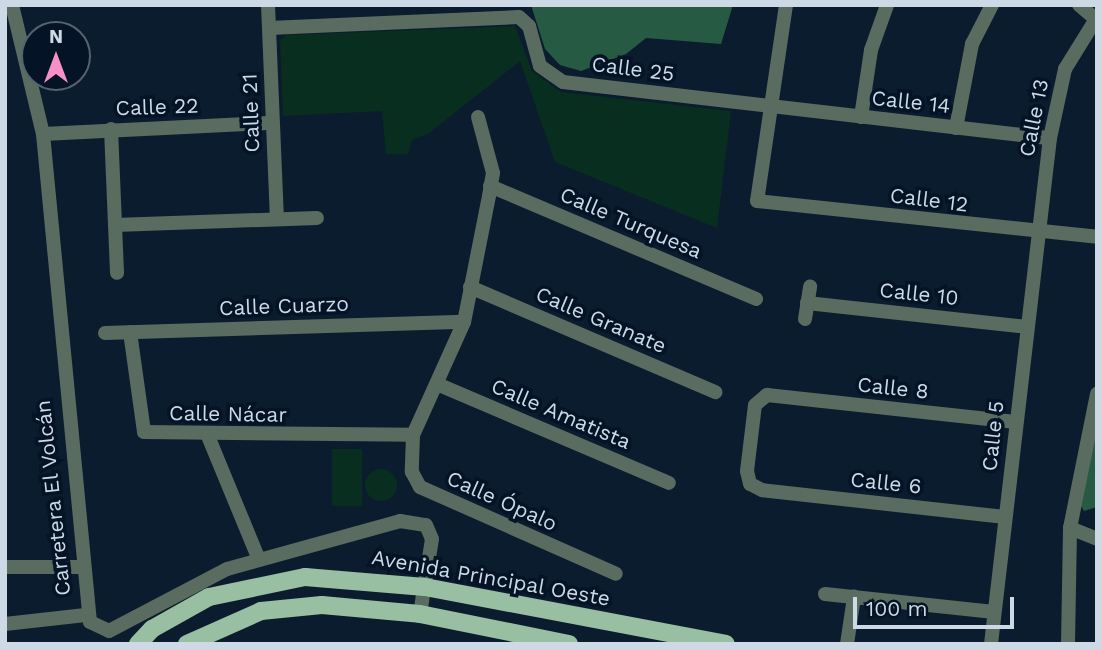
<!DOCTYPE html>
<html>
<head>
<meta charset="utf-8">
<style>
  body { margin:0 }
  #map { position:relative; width:1102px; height:649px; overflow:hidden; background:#0c1c2f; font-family:"Work Sans",sans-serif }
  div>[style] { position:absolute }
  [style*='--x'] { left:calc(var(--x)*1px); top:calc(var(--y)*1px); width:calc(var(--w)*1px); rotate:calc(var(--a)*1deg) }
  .green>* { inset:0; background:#072e1f; transform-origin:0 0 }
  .round { border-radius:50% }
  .forest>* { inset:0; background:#265a43 }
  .minor>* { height:14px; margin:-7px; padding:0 7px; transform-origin:7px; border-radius:7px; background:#5a6c5f }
  .major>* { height:18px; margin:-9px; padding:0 9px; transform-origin:9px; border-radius:9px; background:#99bfa3 }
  span { translate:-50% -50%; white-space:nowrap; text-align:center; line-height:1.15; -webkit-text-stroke:7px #041325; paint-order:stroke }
  .street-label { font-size:21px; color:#ced9e6 }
  .frame { position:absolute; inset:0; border:7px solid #ced9e6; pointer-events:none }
  .north { position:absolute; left:21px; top:21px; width:70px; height:70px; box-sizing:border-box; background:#041325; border:2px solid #556272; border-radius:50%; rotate:0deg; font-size:19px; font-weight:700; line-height:28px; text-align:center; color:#ced9e6 }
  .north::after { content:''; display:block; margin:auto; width:24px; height:32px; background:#f98fc8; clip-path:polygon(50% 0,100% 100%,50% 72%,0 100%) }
  .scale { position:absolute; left:853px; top:597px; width:161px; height:32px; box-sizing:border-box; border:4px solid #ced9e6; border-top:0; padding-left:9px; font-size:21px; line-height:24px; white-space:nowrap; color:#ced9e6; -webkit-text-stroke:5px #041325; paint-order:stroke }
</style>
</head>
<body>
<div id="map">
  <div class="green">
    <i style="clip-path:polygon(515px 26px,532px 71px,561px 92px,731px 111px,717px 228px,555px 162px,520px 61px,428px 134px,412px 140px,408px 154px,386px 154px,382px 111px,283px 116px,280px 40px,286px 35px)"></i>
    <i style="left:332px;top:449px;width:30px;height:57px"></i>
    <i class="round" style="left:365px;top:469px;width:32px;height:32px"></i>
  </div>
  <div class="forest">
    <i style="clip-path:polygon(531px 5px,733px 5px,721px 44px,646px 38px,626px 54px,581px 71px,560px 65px,545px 49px)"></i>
    <i style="clip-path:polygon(1097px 421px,1097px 507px,1084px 511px,1081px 506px)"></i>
  </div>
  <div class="minor">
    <i style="--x:12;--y:5;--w:133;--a:76.5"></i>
    <i style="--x:43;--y:134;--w:490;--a:84.5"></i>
    <i style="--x:90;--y:622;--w:21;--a:25"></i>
    <i style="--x:109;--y:631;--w:133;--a:-27.7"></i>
    <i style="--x:227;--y:569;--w:180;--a:-15.5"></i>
    <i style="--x:400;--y:521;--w:26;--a:9"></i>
    <i style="--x:426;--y:525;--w:15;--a:67"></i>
    <i style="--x:432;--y:539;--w:76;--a:99.1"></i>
    <i style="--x:268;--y:5;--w:214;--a:87.6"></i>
    <i style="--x:786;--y:5;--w:198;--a:98.4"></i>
    <i style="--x:757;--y:201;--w:342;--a:6"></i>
    <i style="--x:1079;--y:5;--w:23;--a:40"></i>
    <i style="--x:269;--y:28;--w:250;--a:-2.5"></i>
    <i style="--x:519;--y:17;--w:13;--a:42"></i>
    <i style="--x:529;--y:26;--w:41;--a:74.6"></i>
    <i style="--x:540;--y:66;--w:28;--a:35"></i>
    <i style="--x:563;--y:82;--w:490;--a:6.6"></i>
    <i style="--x:478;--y:117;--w:58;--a:75"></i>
    <i style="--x:493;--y:173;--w:23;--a:100"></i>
    <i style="--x:489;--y:196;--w:128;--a:101.2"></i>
    <i style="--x:464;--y:322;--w:124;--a:114.3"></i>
    <i style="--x:413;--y:435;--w:37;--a:92"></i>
    <i style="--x:412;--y:472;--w:17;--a:62"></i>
    <i style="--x:420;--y:487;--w:214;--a:23.9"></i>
    <i style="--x:861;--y:117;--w:68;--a:-81.5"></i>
    <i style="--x:871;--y:50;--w:48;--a:-70.4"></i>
    <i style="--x:956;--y:128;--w:86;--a:-79.2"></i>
    <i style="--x:972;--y:44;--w:44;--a:-62.9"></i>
    <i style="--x:111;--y:129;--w:144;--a:87.6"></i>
    <i style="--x:43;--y:134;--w:229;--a:-2.8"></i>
    <i style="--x:490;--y:186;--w:289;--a:23"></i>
    <i style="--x:115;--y:225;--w:202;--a:-2"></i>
    <i style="--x:470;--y:287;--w:267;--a:23.2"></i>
    <i style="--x:807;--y:303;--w:221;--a:6.2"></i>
    <i style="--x:805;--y:319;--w:33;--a:-81"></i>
    <i style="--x:130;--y:332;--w:101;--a:82"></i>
    <i style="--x:144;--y:432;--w:269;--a:0.6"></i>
    <i style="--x:105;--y:333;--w:359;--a:-1.8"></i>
    <i style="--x:437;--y:384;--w:252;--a:23.1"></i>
    <i style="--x:208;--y:436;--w:134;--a:67.6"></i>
    <i style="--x:1005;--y:517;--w:244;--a:-173.7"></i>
    <i style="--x:762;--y:490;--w:13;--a:-153"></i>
    <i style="--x:750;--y:484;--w:13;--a:-103"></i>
    <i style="--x:747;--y:471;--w:66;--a:-83.1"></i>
    <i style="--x:755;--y:405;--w:16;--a:-40"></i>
    <i style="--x:767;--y:395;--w:250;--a:6.2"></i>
    <i style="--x:1070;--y:528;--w:29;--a:22"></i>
    <i style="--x:5;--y:567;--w:75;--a:0"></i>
    <i style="--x:825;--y:594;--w:170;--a:6.1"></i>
    <i style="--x:5;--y:624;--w:81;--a:-6.4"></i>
    <i style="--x:847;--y:644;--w:48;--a:-81.5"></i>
    <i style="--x:991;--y:644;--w:509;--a:-83.35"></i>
    <i style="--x:1050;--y:138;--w:71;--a:-77.7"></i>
    <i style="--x:1065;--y:69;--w:59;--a:-58.2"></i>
    <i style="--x:1068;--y:644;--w:116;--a:-89"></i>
    <i style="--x:1070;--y:528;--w:137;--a:-78.6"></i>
  </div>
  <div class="major">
    <i style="--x:138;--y:644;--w:21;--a:-47"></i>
    <i style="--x:152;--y:629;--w:65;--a:-29.3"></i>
    <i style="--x:209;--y:597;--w:98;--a:-11.8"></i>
    <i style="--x:305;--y:577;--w:120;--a:4.8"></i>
    <i style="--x:425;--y:587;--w:306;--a:10.7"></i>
    <i style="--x:187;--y:644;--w:81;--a:-24"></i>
    <i style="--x:261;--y:611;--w:61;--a:-5.6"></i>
    <i style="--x:322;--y:605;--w:98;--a:5.2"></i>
    <i style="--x:420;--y:614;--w:152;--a:11.4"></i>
  </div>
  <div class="street-label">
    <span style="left:633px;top:69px;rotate:7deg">Calle 25</span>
    <span style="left:911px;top:102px;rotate:6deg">Calle 14</span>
    <span style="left:157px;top:107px;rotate:-2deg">Calle 22</span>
    <span style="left:251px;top:113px;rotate:-92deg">Calle 21</span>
    <span style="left:1034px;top:118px;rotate:-79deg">Calle 13</span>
    <span style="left:929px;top:200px;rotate:7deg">Calle 12</span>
    <span style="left:631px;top:223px;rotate:23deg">Calle Turquesa</span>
    <span style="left:919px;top:294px;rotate:6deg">Calle 10</span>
    <span style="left:284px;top:306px;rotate:-2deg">Calle Cuarzo</span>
    <span style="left:601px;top:320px;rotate:23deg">Calle Granate</span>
    <span style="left:893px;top:388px;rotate:6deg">Calle 8</span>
    <span style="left:228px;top:414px;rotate:1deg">Calle Nácar</span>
    <span style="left:561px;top:414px;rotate:23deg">Calle Amatista</span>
    <span style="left:993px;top:436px;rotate:-84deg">Calle 5</span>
    <span style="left:886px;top:483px;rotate:6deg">Calle 6</span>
    <span style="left:53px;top:498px;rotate:-96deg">Carretera El Volcán</span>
    <span style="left:502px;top:501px;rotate:24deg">Calle Ópalo</span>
    <span style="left:491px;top:578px;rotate:10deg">Avenida Principal Oeste</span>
  </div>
  <div class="frame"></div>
  <div class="north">N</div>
  <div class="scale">100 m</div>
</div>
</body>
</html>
